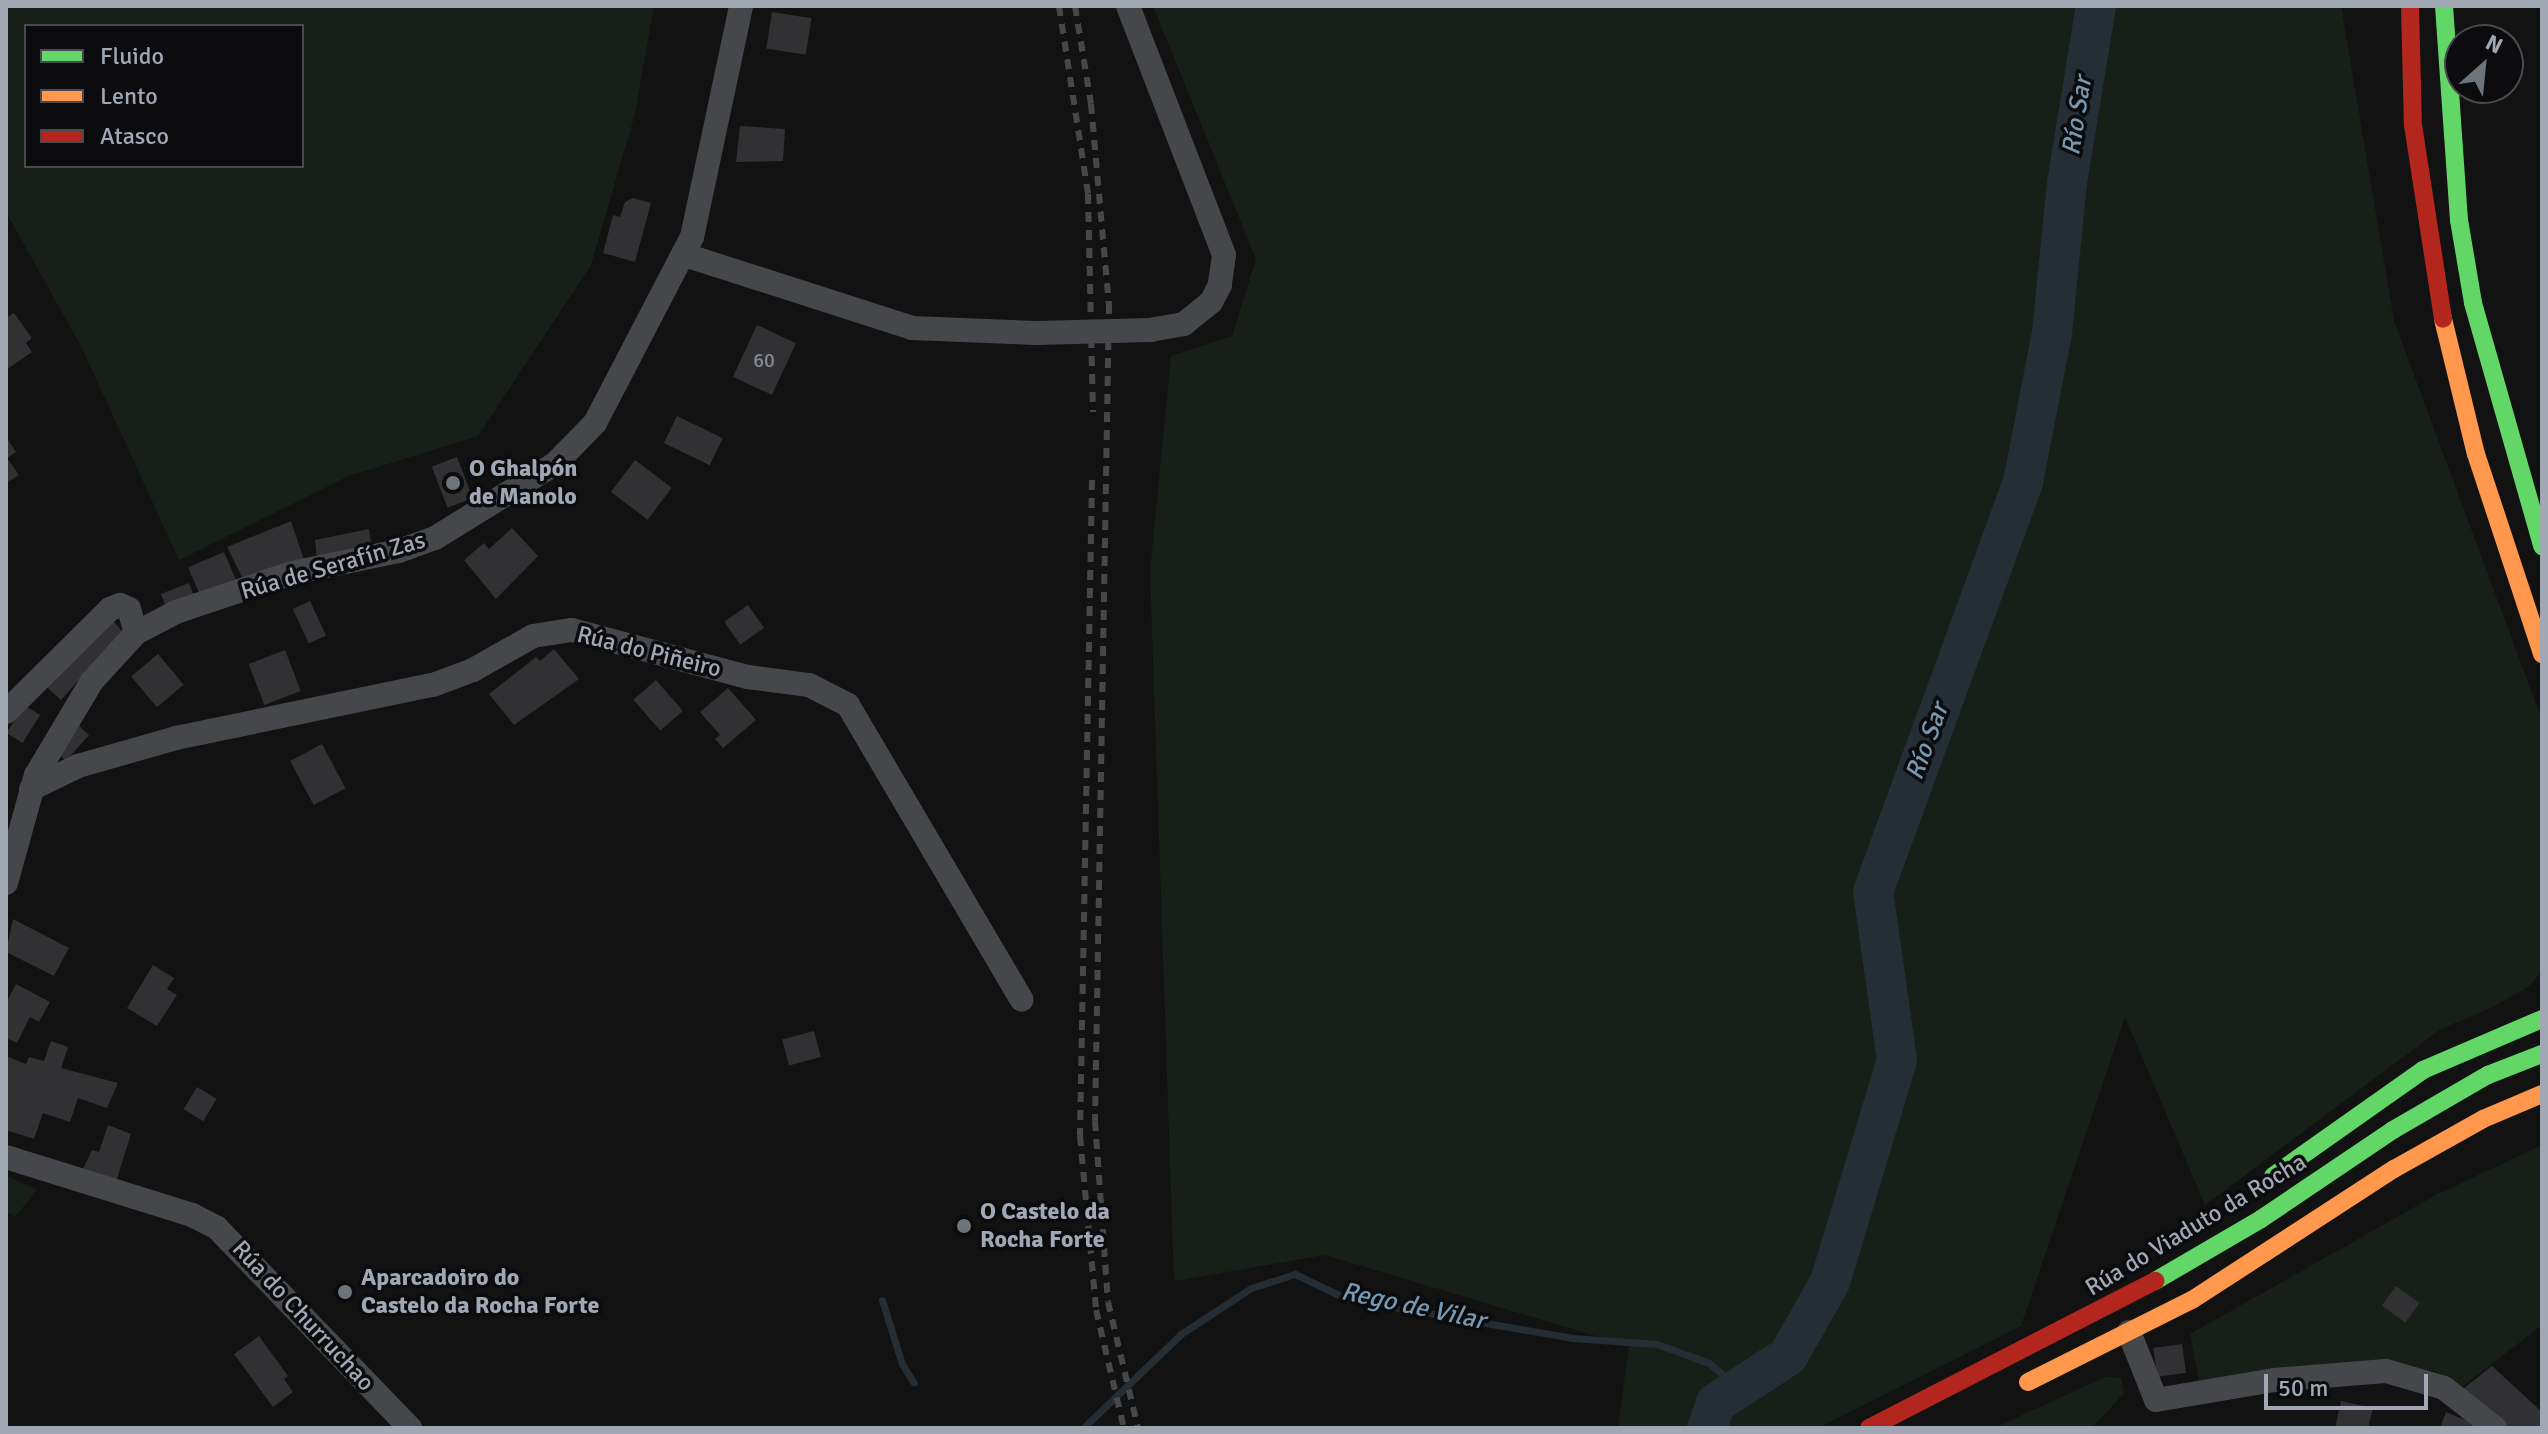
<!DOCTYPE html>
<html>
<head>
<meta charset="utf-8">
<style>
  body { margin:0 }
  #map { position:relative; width:2548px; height:1434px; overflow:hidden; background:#121212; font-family:Signika,sans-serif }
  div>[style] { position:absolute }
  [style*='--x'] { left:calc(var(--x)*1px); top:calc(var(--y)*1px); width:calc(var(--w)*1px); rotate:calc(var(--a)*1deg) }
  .green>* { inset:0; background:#181f19 }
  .stream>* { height:7px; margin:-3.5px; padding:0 3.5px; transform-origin:3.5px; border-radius:3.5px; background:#252e34 }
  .river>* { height:40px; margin:-20px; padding:0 20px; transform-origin:20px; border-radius:20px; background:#252e34 }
  .building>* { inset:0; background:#313133; transform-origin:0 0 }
  .street>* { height:24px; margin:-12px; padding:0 12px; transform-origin:12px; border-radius:12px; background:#46474b }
  .fast>* { height:18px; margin:-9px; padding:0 9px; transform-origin:9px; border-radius:9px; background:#63d668 }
  .slow>* { height:18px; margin:-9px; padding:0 9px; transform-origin:9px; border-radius:9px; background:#ff974d }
  .jam>* { height:18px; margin:-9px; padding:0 9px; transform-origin:9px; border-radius:9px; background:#b3261e }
  .rail>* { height:6px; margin-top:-3px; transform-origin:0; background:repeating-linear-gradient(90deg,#46474a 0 10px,transparent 0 18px) }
  .street-bridge>* { height:24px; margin:-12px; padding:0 12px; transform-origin:12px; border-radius:12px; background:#46474b }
  .dots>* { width:22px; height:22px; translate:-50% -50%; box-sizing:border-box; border:4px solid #0c0c0e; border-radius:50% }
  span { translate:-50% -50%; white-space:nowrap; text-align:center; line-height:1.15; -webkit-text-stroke:7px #0c0c0e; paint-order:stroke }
  .number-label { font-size:20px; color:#858a94 }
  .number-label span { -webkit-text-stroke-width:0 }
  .poi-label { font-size:24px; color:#a1a8b4; font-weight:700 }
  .left { translate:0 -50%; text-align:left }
  .street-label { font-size:24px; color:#a1a8b4 }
  .water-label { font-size:26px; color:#7599b3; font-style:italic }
  .frame { position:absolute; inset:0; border:8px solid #a1a8b4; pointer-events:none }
  .legend { position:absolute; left:24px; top:24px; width:280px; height:144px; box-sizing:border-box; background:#0c0c0e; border:2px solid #484a50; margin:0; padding:10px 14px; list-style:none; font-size:24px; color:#a1a8b4 }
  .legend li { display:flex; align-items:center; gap:16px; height:40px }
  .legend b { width:40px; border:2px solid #484a50 }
  .north { position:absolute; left:2444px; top:24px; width:80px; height:80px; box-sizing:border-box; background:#0c0c0e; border:2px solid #484a50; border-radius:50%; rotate:27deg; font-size:22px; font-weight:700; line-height:32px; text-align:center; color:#a1a8b4 }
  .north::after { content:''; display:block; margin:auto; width:28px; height:36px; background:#6f747b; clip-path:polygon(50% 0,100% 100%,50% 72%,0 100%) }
  .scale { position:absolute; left:2264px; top:1374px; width:164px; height:36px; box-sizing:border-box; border:4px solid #a1a8b4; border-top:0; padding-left:10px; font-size:24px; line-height:28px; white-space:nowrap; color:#a1a8b4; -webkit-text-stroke:6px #0c0c0e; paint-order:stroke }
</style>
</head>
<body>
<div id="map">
  <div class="green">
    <i style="clip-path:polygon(evenodd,6px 6px,654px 6px,635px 114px,591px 265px,478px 436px,349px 476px,179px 560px,82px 348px,6px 212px,6px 6px,26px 26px,302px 26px,302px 166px,26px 166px,26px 26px)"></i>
    <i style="clip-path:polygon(1153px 6px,2341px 6px,2394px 321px,2542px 720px,2542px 971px,2529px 986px,2493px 1007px,2441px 1029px,2205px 1205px,2125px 1017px,2021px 1326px,1818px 1428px,1618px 1428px,1629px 1346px,1325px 1255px,1174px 1281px,1150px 572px,1171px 356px,1232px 336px,1256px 259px)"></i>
    <i style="clip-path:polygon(2542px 1145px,2542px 1325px,2462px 1387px,2436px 1372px,2378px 1360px,2199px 1382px,2190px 1334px,2436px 1195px)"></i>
    <i style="clip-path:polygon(7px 1176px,37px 1190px,15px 1217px,6px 1211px)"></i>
    <i style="clip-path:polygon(2105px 1377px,2121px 1378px,2124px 1393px,2092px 1428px,1994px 1428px)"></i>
  </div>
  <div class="stream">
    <i style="--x:882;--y:1300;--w:67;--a:72.6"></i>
    <i style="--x:902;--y:1364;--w:22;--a:58"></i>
    <i style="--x:1083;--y:1428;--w:136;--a:-43.8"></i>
    <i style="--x:1181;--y:1334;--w:84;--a:-33.3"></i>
    <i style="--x:1251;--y:1288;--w:46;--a:-17.7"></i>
    <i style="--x:1295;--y:1274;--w:58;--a:25.7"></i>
    <i style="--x:1347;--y:1299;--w:228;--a:9.8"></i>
    <i style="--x:1572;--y:1338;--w:85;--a:4"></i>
    <i style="--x:1657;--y:1344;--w:55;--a:20.1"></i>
    <i style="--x:1709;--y:1363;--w:38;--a:41"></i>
  </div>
  <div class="river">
    <i style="--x:1707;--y:1428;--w:27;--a:-70"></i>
    <i style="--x:1716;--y:1403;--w:86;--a:-33.1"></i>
    <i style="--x:1788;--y:1356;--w:85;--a:-60.4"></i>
    <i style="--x:1830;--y:1282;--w:232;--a:-73.2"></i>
    <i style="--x:1897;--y:1060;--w:170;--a:-98.1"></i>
    <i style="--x:1873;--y:892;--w:437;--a:-69.9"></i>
    <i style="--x:2023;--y:482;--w:152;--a:-79"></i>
    <i style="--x:2052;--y:333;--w:151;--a:-84.3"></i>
    <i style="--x:2067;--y:183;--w:179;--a:-80.7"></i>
  </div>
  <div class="building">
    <i style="left:772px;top:12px;width:40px;height:37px;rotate:9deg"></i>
    <i style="clip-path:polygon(740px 126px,785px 129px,783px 161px,736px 162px)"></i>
    <i style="clip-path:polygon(633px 198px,651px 203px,635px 262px,603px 253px,613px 215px,620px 217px,625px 202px)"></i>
    <i style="clip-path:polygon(14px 313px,32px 338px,26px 343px,32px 352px,6px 370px,6px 318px)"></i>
    <i style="left:757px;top:325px;width:43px;height:57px;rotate:25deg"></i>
    <i style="left:677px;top:416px;width:51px;height:30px;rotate:26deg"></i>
    <i style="clip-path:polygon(6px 437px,16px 452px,7px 458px,19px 475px,6px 483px)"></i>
    <i style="left:457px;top:457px;width:44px;height:27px;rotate:69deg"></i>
    <i style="left:635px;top:460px;width:46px;height:40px;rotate:37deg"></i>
    <i style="clip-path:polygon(291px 521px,305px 563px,245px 583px,227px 547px)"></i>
    <i style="clip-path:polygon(512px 528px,538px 556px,496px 599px,464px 560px,484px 543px,489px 549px)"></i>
    <i style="clip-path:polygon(369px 529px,372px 551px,317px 559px,315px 540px)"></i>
    <i style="left:224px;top:552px;width:30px;height:39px;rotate:67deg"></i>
    <i style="clip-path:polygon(189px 583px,195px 599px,166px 607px,161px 594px)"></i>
    <i style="left:310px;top:601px;width:38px;height:19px;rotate:65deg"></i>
    <i style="left:748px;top:605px;width:28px;height:29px;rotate:55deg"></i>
    <i style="clip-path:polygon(108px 615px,122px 631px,61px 700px,40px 681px)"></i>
    <i style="clip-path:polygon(554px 649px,579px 679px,514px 725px,489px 694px,536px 657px,540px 661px)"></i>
    <i style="left:285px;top:650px;width:44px;height:39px;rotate:69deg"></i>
    <i style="left:158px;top:654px;width:40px;height:35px;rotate:50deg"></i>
    <i style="left:656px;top:680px;width:41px;height:30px;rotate:49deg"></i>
    <i style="clip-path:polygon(728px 688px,756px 720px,723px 748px,715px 739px,720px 735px,700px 712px)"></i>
    <i style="left:24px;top:705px;width:19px;height:33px;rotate:32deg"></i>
    <i style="clip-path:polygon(75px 722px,89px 735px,66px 761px,55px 750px)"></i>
    <i style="left:322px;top:744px;width:50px;height:36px;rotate:62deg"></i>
    <i style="clip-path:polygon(13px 919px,69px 948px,54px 976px,6px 952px)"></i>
    <i style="clip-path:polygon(153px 965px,174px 978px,167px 989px,177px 995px,157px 1026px,127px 1008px)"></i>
    <i style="clip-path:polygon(16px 984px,50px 1002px,39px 1022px,30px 1017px,17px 1043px,6px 1038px,6px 1003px)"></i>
    <i style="left:814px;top:1031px;width:27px;height:33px;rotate:75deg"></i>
    <i style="clip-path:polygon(51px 1041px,68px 1047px,61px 1068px,118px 1083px,107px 1108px,78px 1098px,70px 1122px,43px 1113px,34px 1139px,6px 1130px,6px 1056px,26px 1064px,29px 1057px,44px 1061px)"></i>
    <i style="left:197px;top:1087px;width:23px;height:26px;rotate:31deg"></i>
    <i style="clip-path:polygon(108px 1125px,131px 1134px,115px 1185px,81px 1173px,92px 1150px,99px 1152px)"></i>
    <i style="left:2396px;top:1286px;width:29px;height:24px;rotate:36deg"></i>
    <i style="clip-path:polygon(259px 1336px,288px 1376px,284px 1379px,293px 1392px,273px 1407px,234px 1354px)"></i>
    <i style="left:2182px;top:1344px;width:29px;height:29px;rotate:82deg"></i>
    <i style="clip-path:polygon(2492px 1366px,2542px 1412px,2542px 1428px,2507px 1428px,2463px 1389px)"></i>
    <i style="clip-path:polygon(2341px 1401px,2373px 1408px,2368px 1428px,2335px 1428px)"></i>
    <i style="clip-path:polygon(2446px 1412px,2472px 1423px,2470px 1428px,2440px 1428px)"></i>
  </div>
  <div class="street">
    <i style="--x:1128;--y:6;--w:267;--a:68.9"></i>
    <i style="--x:1224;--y:255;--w:30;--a:98"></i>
    <i style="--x:1220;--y:285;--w:19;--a:118"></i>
    <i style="--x:1211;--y:302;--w:35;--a:141"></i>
    <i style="--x:1184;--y:324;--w:34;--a:170"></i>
    <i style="--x:685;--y:255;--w:238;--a:17.8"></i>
    <i style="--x:912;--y:328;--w:125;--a:2.3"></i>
    <i style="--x:6;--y:712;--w:146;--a:-44.7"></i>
    <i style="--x:110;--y:609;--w:11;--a:-22"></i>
    <i style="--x:120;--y:605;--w:10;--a:24"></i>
    <i style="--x:129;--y:609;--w:25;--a:74"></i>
    <i style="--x:31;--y:789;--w:52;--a:-26.1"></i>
    <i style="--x:78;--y:766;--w:102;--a:-15.9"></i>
    <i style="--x:176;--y:738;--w:262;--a:-11.7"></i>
    <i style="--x:433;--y:685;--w:43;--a:-20.6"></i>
    <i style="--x:473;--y:670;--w:69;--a:-29.5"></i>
    <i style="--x:533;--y:636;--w:39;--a:-9"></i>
    <i style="--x:572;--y:630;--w:182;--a:15"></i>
    <i style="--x:748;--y:677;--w:62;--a:7.5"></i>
    <i style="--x:809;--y:685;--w:44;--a:27.1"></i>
    <i style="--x:848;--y:705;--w:342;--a:59.5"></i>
    <i style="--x:6;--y:883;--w:112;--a:-74.5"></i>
    <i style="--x:36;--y:775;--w:109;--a:-59.2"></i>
    <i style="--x:92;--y:681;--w:65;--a:-47.5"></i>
    <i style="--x:136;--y:633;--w:45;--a:-27.7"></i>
    <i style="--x:176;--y:612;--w:122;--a:-18.6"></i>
    <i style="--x:292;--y:573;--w:109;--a:-11.6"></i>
    <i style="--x:399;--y:551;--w:38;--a:-20"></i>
    <i style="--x:435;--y:538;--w:141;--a:-31.7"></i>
    <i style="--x:555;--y:464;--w:57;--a:-45.7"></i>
    <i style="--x:595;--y:423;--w:210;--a:-62.5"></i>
    <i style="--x:692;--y:237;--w:236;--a:-78"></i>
    <i style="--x:6;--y:1157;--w:195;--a:17.3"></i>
    <i style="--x:192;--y:1215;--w:28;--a:27"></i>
    <i style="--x:217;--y:1228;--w:278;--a:46"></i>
    <i style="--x:2129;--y:1332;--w:73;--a:68.3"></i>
    <i style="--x:2156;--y:1400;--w:120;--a:-9.6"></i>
    <i style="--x:2274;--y:1380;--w:112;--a:-4.6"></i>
    <i style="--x:2386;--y:1371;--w:60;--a:16.3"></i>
    <i style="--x:2444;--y:1388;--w:65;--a:38.1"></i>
  </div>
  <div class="fast">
    <i style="--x:2444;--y:6;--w:215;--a:86"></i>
    <i style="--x:2459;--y:220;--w:84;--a:80.4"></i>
    <i style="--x:2473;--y:303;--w:253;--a:74.1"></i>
    <i style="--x:2273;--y:1176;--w:184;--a:-35.2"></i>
    <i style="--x:2423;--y:1070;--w:129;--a:-23.2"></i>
    <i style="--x:2155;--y:1281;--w:123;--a:-30.3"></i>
    <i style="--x:2261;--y:1219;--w:159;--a:-34"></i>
    <i style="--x:2393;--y:1130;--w:110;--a:-30.1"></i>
    <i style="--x:2488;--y:1075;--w:58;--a:-21.3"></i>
  </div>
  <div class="slow">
    <i style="--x:2443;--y:319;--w:139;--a:76.3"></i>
    <i style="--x:2476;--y:454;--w:211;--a:71.7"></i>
    <i style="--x:2028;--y:1382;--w:183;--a:-26.6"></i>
    <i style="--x:2192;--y:1300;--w:241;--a:-33"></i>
    <i style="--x:2394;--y:1169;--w:102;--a:-29.3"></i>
    <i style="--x:2483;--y:1119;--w:64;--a:-23"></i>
  </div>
  <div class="jam">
    <i style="--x:2410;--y:6;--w:119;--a:88.6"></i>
    <i style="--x:2413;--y:125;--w:196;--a:81.2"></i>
    <i style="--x:1869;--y:1428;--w:322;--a:-27.2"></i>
  </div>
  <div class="rail">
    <i style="--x:1059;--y:6;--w:190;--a:81.2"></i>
    <i style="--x:1088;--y:194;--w:218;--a:88.7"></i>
    <i style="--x:1075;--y:6;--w:99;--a:80.7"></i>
    <i style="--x:1091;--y:104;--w:201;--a:84.9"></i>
    <i style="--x:1109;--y:304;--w:817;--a:90.98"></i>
    <i style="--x:1095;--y:1121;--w:181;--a:85.9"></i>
    <i style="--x:1108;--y:1302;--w:130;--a:76.6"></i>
    <i style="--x:1092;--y:480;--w:656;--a:91.05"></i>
    <i style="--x:1080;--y:1136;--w:175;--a:84.7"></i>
    <i style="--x:1096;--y:1310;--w:121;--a:76.7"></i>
  </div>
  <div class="street-bridge">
    <i style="--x:1037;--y:333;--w:114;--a:-1.5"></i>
  </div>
  <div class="dots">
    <i style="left:453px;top:483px;background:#6f747b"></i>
    <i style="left:964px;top:1226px;background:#6f747b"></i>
    <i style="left:345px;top:1292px;background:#6f747b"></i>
  </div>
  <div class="number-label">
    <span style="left:764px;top:360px">60</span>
  </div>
  <div class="poi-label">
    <span class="left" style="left:469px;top:483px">O Ghalpón<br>de Manolo</span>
    <span class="left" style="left:980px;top:1226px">O Castelo da<br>Rocha Forte</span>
    <span class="left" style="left:361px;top:1292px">Aparcadoiro do<br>Castelo da Rocha Forte</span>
  </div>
  <div class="street-label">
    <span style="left:333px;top:566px;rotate:-16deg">Rúa de Serafín Zas</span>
    <span style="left:649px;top:652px;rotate:14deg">Rúa do Piñeiro</span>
    <span style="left:2196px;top:1225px;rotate:-31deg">Rúa do Viaduto da Rocha</span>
    <span style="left:303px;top:1316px;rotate:47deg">Rúa do Churruchao</span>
  </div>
  <div class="water-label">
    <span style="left:2078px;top:116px;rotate:-81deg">Río Sar</span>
    <span style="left:1928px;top:742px;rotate:-70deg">Río Sar</span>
    <span style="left:1413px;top:1307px;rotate:12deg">Rego de Vilar</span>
  </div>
  <div class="frame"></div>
  <ul class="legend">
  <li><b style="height:10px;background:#63d668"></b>Fluido</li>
  <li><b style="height:10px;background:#ff974d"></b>Lento</li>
  <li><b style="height:10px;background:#b3261e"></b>Atasco</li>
  </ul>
  <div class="north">N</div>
  <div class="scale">50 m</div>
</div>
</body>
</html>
